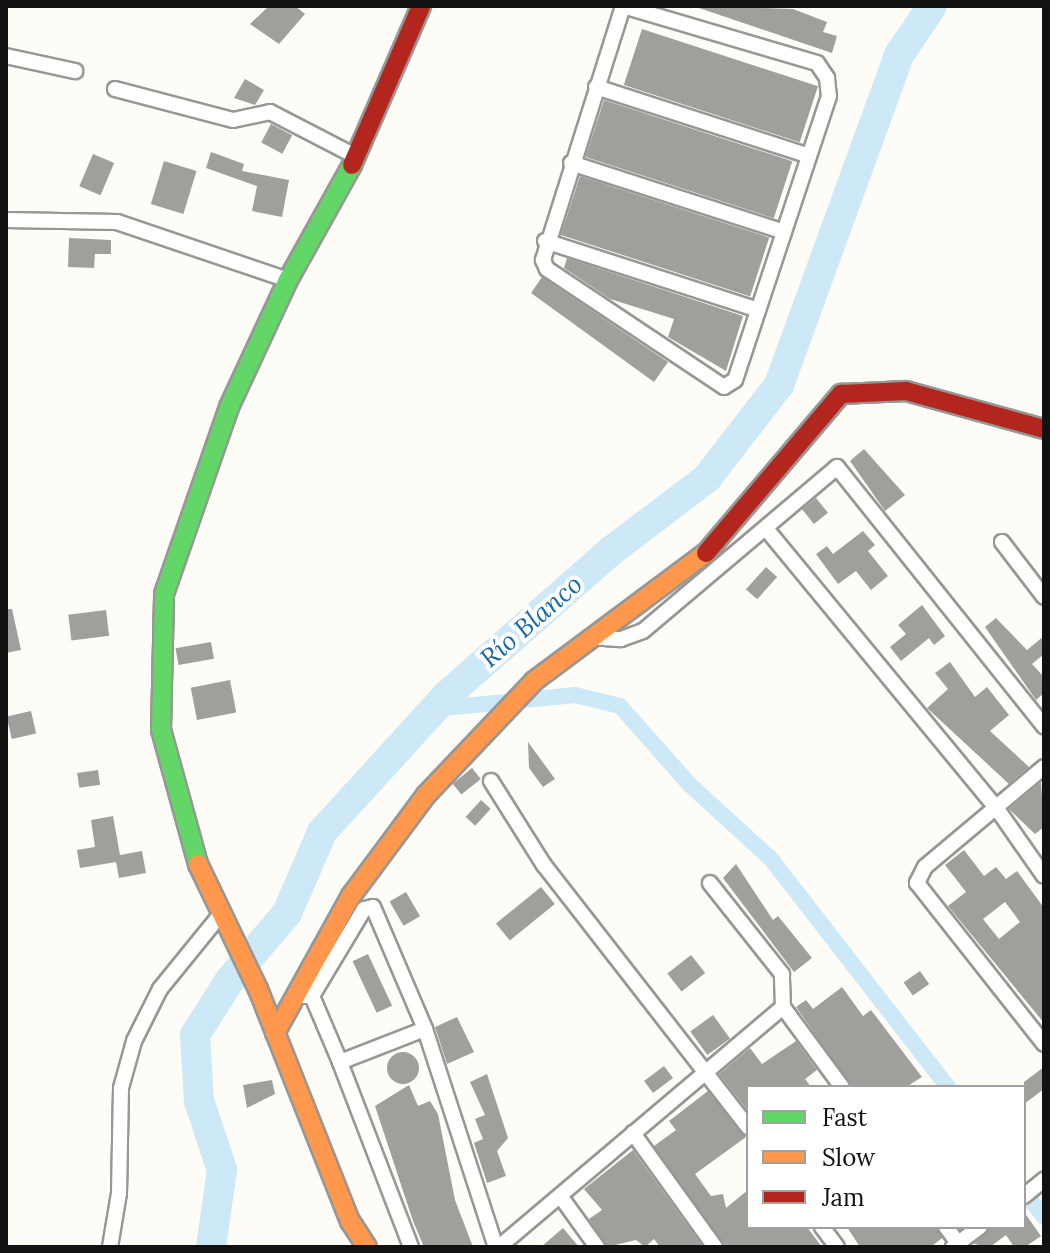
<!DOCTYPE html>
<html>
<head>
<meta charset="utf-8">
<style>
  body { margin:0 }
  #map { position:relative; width:1050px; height:1253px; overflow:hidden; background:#fdfcf7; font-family:Lora,serif }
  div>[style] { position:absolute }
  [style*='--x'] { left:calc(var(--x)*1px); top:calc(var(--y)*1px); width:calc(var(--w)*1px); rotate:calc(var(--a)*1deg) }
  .canal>* { height:16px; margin:-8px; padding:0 8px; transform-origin:8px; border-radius:8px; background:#cde8f7 }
  .river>* { height:30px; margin:-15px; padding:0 15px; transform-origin:15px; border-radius:15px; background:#cde8f7 }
  .building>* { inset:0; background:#a19f9c; transform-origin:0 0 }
  .round { border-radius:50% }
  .roads { filter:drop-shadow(2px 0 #979795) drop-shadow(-2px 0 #979795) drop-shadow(0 2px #979795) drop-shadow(0 -2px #979795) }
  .street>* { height:14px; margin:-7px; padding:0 7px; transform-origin:7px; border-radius:7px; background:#fffffe }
  .fast>* { height:18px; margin:-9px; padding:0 9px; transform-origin:9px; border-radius:9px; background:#63d668 }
  .slow>* { height:18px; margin:-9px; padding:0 9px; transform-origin:9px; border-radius:9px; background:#ff974d }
  .jam>* { height:18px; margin:-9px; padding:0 9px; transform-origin:9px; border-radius:9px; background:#b3261e }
  span { translate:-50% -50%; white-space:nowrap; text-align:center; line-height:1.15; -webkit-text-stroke:8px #fff; paint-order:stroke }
  .water-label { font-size:26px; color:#1768a6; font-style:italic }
  .frame { position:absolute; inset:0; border:8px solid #111; pointer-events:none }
  .legend { position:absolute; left:746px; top:1085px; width:280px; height:144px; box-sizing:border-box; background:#fff; border:2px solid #a0a0a0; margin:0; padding:10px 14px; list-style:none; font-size:24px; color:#111 }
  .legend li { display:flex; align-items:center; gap:16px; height:40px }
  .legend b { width:40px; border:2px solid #a0a0a0 }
</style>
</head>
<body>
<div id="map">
  <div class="canal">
    <i style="--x:433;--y:709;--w:143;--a:-5.6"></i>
    <i style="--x:575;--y:695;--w:46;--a:13.7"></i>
    <i style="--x:620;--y:706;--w:106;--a:48.5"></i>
    <i style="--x:690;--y:785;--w:110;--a:42.4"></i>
    <i style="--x:771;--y:859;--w:289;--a:52.2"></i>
    <i style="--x:1024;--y:1192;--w:32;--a:51"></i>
  </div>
  <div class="river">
    <i style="--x:211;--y:1247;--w:78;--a:-81.9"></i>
    <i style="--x:222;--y:1170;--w:73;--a:-108.4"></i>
    <i style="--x:199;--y:1101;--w:66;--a:-93.5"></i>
    <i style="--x:195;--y:1035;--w:65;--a:-57.5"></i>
    <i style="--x:230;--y:980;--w:88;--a:-49.6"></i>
    <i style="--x:287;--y:913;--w:88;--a:-66.6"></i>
    <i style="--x:322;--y:832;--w:185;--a:-47.6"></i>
    <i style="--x:447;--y:695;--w:218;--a:-41.3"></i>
    <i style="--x:611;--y:551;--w:121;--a:-37.2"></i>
    <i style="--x:707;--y:478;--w:118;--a:-52.3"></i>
    <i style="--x:779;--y:385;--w:351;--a:-70"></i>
    <i style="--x:899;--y:55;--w:59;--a:-56"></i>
  </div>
  <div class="building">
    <i style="clip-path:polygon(269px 6px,295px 6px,305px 14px,279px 44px,250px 24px)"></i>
    <i style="clip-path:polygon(693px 6px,793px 9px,827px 22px,823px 32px,837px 36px,832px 53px)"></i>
    <i style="left:642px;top:29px;width:185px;height:59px;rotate:18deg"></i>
    <i style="clip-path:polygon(245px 79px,264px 90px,255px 105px,234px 98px)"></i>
    <i style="left:604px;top:100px;width:198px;height:60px;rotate:18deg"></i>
    <i style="left:271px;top:124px;width:24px;height:21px;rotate:28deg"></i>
    <i style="clip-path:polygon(211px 152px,244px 164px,242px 171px,289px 180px,282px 217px,252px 211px,257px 186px,206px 168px)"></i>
    <i style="left:93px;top:154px;width:23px;height:35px;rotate:23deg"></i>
    <i style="left:164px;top:161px;width:34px;height:45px;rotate:17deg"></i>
    <i style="left:580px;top:176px;width:199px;height:62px;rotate:18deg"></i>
    <i style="clip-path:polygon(69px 238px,111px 240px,111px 254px,95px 254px,94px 268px,68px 267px)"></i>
    <i style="clip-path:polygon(567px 258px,743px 316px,726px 371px,668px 337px,674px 319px,610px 299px,564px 268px)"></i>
    <i style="clip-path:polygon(542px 277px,668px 362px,654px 382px,531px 293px)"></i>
    <i style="clip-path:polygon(864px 449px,905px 495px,885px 511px,850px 461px)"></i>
    <i style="left:816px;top:498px;width:19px;height:18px;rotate:51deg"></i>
    <i style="clip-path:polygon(863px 531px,875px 545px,868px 551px,888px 576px,871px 590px,856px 571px,838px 584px,816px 554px,827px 546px,833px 554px)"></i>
    <i style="left:766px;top:567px;width:15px;height:30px;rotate:42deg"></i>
    <i style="clip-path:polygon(922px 605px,945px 636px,934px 645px,929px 638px,901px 661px,890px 647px,906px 634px,898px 625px)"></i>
    <i style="clip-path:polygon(6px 609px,12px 609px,21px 650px,6px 653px)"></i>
    <i style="left:106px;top:610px;width:26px;height:38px;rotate:83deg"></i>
    <i style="clip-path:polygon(996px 618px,1027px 650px,1044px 636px,1044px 654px,1032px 664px,1044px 677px,1044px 693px,1036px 700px,985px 627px)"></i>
    <i style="left:211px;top:642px;width:17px;height:36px;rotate:80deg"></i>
    <i style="clip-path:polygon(950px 662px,975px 697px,987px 687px,1009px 715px,990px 731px,1029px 767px,1009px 784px,927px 708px,948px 689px,935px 673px)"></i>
    <i style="left:230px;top:680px;width:33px;height:40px;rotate:79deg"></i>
    <i style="left:31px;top:711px;width:23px;height:25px;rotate:77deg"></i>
    <i style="clip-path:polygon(528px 742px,555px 779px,543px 787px,529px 768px)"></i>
    <i style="left:472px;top:768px;width:14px;height:25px;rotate:51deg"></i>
    <i style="left:98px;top:770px;width:15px;height:21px;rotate:82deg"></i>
    <i style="clip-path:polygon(1041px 782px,1044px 827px,1035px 834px,1009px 809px)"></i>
    <i style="left:481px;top:800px;width:13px;height:23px;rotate:42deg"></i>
    <i style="clip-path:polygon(113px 816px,120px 855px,142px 851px,146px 873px,119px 878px,116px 862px,80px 868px,77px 850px,95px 847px,91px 820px)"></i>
    <i style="clip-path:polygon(evenodd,964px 850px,984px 876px,996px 867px,1006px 879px,1017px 871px,1044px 908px,1044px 1023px,948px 906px,966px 892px,945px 865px,964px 850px,1005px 902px,1020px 922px,999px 939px,983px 919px,1005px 902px)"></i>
    <i style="clip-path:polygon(736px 864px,773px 920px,778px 916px,812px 958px,794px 972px,723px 878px)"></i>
    <i style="left:541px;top:887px;width:22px;height:58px;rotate:51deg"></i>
    <i style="left:406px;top:892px;width:28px;height:19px;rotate:60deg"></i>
    <i style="left:368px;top:954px;width:57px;height:17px;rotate:65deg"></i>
    <i style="left:691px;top:955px;width:23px;height:30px;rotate:52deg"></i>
    <i style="left:920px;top:971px;width:16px;height:20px;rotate:55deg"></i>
    <i style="clip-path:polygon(842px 987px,863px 1016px,871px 1010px,922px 1077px,906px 1087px,852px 1087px,796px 1007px,806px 1000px,813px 1009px)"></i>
    <i style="left:713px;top:1015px;width:29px;height:28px;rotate:54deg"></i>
    <i style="clip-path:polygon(457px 1017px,474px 1052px,447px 1064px,435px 1027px)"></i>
    <i style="clip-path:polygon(796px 1041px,817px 1070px,805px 1079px,811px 1087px,748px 1087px,748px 1111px,719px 1074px,750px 1048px,762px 1064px)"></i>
    <i class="round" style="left:387px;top:1052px;width:32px;height:32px"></i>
    <i style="left:664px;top:1066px;width:15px;height:25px;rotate:53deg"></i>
    <i style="clip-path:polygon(1044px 1067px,1044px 1089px,1024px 1104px,1024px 1082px)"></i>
    <i style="clip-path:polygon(487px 1074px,508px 1138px,497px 1151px,506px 1176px,487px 1183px,474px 1143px,483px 1139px,475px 1119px,485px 1115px,470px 1082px)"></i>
    <i style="clip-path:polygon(272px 1080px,275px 1094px,247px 1108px,243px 1085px)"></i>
    <i style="clip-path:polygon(409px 1085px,418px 1106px,430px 1101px,438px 1114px,455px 1200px,473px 1247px,424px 1247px,413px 1221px,375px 1106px)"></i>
    <i style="clip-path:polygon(708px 1091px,746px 1137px,695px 1174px,711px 1196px,723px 1194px,726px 1208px,748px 1190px,748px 1227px,807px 1227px,822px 1247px,725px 1247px,654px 1146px,676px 1130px,669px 1121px)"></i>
    <i style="clip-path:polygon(633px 1150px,703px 1247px,660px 1247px,654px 1239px,645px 1247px,636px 1240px,607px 1247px,589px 1219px,602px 1210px,584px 1189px)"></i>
    <i style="clip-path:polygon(1024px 1212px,1041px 1236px,1025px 1247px,1014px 1247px,1006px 1235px,990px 1247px,974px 1244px,990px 1227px,1024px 1227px)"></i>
    <i style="clip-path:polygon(847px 1227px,936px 1227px,942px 1238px,931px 1247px,860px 1247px)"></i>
    <i style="clip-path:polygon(563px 1228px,579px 1247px,541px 1247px)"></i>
  </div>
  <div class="roads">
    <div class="street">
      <i style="--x:623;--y:6;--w:202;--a:16.4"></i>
      <i style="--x:817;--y:63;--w:18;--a:56"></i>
      <i style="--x:827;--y:78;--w:18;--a:84"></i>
      <i style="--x:829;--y:96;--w:299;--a:108.3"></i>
      <i style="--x:735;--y:380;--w:13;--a:148"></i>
      <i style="--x:724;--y:387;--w:213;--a:-146.3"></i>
      <i style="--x:547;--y:269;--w:10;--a:-114"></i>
      <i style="--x:543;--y:260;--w:266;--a:-72.5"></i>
      <i style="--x:6;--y:56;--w:71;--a:12.3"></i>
      <i style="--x:596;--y:87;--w:224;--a:17.9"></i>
      <i style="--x:115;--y:89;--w:122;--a:14.7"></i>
      <i style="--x:233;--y:120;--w:38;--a:-12"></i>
      <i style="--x:270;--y:112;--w:98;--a:27.3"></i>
      <i style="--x:571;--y:163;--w:224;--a:17.9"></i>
      <i style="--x:6;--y:220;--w:111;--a:1"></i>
      <i style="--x:117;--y:222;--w:181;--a:18.7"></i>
      <i style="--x:545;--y:241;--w:224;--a:17.9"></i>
      <i style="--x:768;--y:531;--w:357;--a:50.5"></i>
      <i style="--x:995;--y:806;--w:85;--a:55"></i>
      <i style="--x:1002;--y:542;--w:69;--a:52.6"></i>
      <i style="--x:590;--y:637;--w:31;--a:4"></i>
      <i style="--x:621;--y:639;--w:23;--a:-20"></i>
      <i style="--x:643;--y:631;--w:254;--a:-40.2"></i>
      <i style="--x:837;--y:467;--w:332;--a:51.4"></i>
      <i style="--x:1044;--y:767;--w:155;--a:140"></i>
      <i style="--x:925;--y:867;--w:18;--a:117"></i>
      <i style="--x:917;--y:883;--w:205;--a:51.7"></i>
      <i style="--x:491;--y:781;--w:99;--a:57.8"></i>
      <i style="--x:544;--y:865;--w:332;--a:52.1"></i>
      <i style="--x:295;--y:996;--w:17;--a:0"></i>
      <i style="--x:312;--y:996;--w:101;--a:-59.1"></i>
      <i style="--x:364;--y:909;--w:9;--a:-13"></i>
      <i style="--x:373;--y:907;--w:133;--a:66.9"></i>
      <i style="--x:425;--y:1029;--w:229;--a:72"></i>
      <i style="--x:312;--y:996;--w:72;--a:67"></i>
      <i style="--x:783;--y:1007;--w:99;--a:53.6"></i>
      <i style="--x:633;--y:1133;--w:140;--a:54.3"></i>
      <i style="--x:1024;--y:1196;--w:26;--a:-39"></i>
      <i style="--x:561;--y:1197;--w:62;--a:54.2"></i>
      <i style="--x:822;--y:1227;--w:25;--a:53"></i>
      <i style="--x:946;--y:1227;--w:25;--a:53"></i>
      <i style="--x:110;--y:1247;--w:55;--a:-80.5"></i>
      <i style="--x:119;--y:1193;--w:105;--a:-88.9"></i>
      <i style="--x:121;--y:1088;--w:49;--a:-74.5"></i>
      <i style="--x:134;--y:1041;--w:58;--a:-63.4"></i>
      <i style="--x:160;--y:989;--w:97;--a:-50.9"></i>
      <i style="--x:411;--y:1247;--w:198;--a:-111"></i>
      <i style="--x:340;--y:1062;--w:91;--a:-21.2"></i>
      <i style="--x:499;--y:1247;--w:372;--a:-40.2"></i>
      <i style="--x:783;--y:1007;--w:33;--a:-92"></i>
      <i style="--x:782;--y:974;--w:116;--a:-128.4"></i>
      <i style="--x:953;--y:1247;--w:34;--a:-37"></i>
    </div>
    <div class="fast">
      <i style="--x:198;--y:864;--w:139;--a:-105.4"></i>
      <i style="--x:161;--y:730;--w:136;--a:-88.7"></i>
      <i style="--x:164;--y:594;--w:198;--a:-70.8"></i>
      <i style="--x:229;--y:407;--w:140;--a:-65.1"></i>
      <i style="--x:288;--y:280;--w:132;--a:-60.9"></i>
    </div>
    <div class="slow">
      <i style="--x:198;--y:864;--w:139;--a:64.4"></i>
      <i style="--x:258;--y:989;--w:250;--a:68.4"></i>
      <i style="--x:350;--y:1221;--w:31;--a:57"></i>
      <i style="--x:275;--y:1033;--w:157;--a:-61"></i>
      <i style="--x:351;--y:896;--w:126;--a:-53.4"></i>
      <i style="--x:426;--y:795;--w:157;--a:-46.5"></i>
      <i style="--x:534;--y:681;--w:214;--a:-36.7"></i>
    </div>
    <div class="jam">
      <i style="--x:352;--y:165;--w:173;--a:-66.5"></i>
      <i style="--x:706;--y:553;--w:209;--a:-49.7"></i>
      <i style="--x:841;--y:394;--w:65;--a:-2.6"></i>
      <i style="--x:906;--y:391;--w:143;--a:15.4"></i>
    </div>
  </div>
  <div class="water-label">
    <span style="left:531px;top:621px;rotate:-41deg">Río Blanco</span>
  </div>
  <div class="frame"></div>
  <ul class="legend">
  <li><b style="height:10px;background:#63d668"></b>Fast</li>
  <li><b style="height:10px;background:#ff974d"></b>Slow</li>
  <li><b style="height:10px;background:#b3261e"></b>Jam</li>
  </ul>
</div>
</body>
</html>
